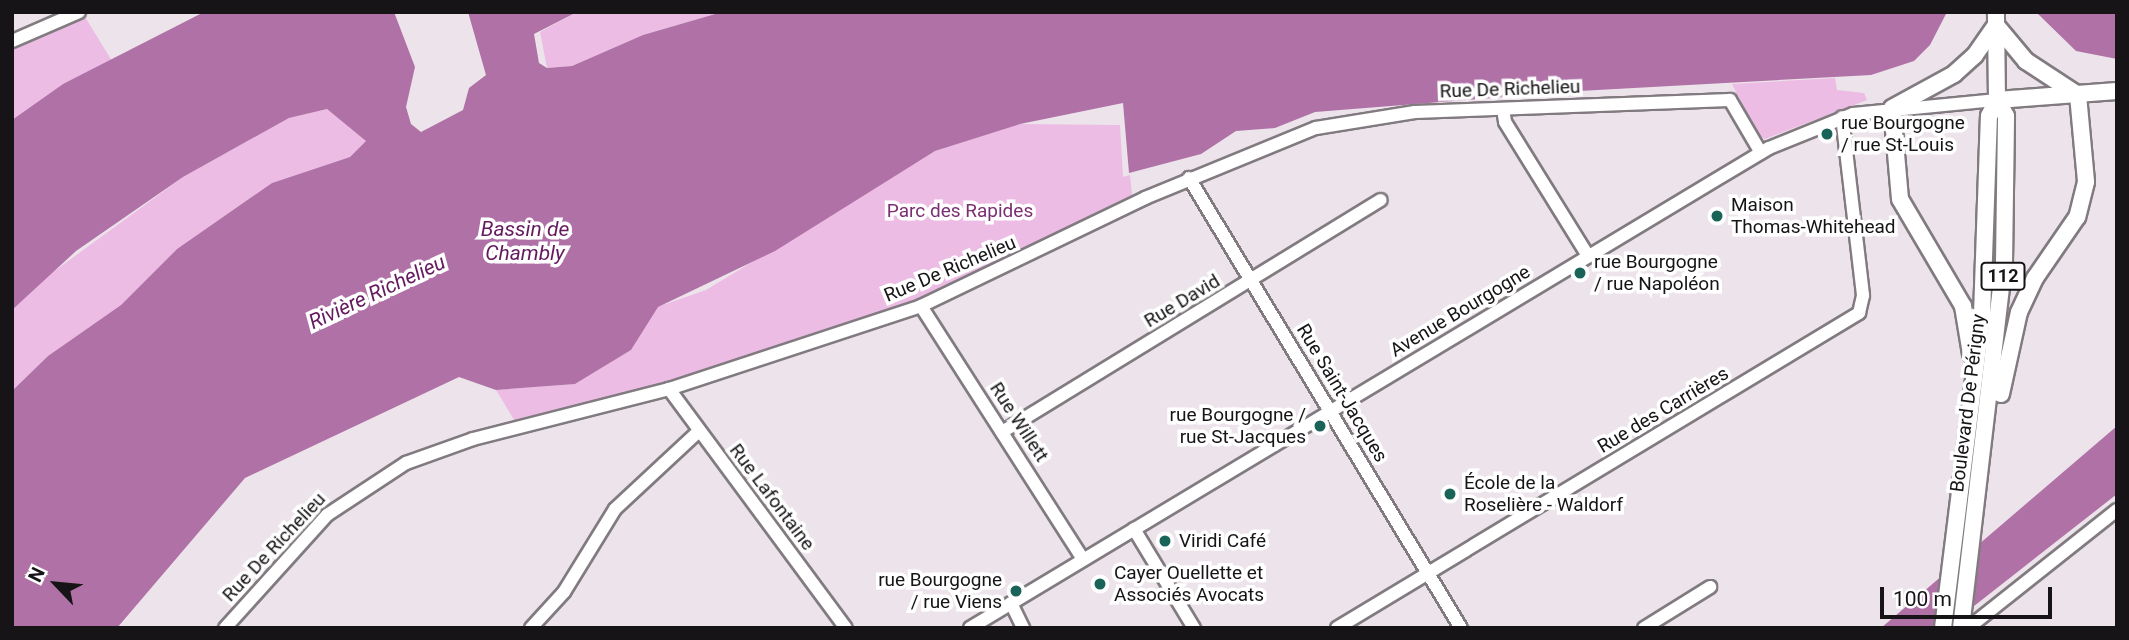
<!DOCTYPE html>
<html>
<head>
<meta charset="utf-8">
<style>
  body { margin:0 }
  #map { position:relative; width:2129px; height:640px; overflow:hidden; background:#ece4ea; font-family:Roboto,sans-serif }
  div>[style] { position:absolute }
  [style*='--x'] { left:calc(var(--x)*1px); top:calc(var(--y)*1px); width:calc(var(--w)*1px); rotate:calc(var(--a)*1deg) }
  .green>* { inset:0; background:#ecbce4 }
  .water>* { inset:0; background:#af71a6 }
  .roads { filter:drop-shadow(2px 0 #817b80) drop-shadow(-2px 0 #817b80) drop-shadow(0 2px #817b80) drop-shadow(0 -2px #817b80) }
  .minor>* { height:12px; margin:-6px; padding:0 6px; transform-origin:6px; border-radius:6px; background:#fff }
  .major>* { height:16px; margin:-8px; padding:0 8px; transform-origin:8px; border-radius:8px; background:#fff }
  .dots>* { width:19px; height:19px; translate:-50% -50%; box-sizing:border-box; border:4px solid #fff; border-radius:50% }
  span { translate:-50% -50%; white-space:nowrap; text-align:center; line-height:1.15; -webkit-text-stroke:7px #fff; paint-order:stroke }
  .shield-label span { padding:2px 5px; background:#fff; border:2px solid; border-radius:5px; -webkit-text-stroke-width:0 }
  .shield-label { font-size:18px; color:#161416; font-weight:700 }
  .street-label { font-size:19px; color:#161416 }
  .poi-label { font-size:19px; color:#161416 }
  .left { translate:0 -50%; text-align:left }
  .right { translate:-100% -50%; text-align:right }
  .park-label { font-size:19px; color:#7b2f73 }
  .water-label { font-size:21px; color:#65195e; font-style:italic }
  .frame { position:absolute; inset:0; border:14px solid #161416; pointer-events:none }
  .north { position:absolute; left:21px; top:549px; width:70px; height:70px; -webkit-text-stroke:5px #fff; paint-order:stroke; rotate:296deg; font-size:19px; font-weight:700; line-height:28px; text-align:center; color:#161416 }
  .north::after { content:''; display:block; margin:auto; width:24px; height:32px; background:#161416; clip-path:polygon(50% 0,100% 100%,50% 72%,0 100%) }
  .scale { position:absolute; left:1880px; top:587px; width:172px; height:32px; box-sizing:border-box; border:4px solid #161416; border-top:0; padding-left:9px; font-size:21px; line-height:24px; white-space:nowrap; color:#161416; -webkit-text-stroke:5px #fff; paint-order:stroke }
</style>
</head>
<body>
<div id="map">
  <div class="green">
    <i style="clip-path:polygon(82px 12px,112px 61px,63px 84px,12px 120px,12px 41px)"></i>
    <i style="clip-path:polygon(577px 12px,722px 12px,643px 35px,572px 66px,547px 68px,540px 32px)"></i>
    <i style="clip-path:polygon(1835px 78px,1837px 90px,1864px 93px,1867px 100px,1765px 139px,1757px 134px,1732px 84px)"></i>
    <i style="clip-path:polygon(327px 109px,367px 140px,350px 157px,272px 183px,177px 249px,121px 305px,48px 356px,12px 391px,12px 310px,34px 286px,183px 177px,289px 118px)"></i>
    <i style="clip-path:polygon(1019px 124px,1120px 125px,1123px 177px,1130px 175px,1132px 195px,919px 300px,712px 370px,516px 423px,496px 390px,575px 384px,631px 350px,657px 307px,706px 290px,935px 151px)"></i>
  </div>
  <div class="water">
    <i style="clip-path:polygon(204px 12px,394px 12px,415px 67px,406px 107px,411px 124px,421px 132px,463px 110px,469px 88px,486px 75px,468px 12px,577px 12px,534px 34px,539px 63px,547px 68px,572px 66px,643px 35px,722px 12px,1947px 12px,1930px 45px,1914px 61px,1871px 75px,1579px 91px,1315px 112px,1275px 128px,1236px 131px,1201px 154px,1129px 173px,1123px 103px,1020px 124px,935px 151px,775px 251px,658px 307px,631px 350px,575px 384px,496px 390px,459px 377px,245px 478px,117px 628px,12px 628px,12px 391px,48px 356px,121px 305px,177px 249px,272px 183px,350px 157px,366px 141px,327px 109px,289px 118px,183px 177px,76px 251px,12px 310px,12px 120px,63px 84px)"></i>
    <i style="clip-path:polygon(2036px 12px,2117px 12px,2117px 59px,2076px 51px)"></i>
    <i style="clip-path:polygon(2117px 426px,2117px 494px,1946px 628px,1881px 628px)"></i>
  </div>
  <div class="roads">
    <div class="minor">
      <i style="--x:12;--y:41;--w:73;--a:-23.4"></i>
      <i style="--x:1503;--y:109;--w:13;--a:81"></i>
      <i style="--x:1505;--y:122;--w:158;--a:58.2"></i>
      <i style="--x:1189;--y:178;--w:526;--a:58.85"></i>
      <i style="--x:921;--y:306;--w:300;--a:57.4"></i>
      <i style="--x:669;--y:389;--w:297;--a:53.5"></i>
      <i style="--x:1002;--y:432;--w:444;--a:-31.5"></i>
      <i style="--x:1134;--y:529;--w:116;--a:58.8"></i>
      <i style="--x:1011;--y:603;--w:28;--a:64"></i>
      <i style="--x:225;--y:628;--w:152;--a:-47.9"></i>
      <i style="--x:327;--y:515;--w:95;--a:-33.4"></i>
      <i style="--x:406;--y:463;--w:71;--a:-19.7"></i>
      <i style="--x:473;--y:439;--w:202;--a:-14.3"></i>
      <i style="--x:669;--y:389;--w:265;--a:-18.2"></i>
      <i style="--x:921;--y:306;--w:249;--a:-25.7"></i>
      <i style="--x:1145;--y:198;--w:185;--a:-22.3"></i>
      <i style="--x:1316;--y:128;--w:100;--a:-9.2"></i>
      <i style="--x:1415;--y:112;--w:315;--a:-2.2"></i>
      <i style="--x:1730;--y:100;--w:61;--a:59.7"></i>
      <i style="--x:531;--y:628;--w:49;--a:-47.5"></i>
      <i style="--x:564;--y:592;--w:97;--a:-58.4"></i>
      <i style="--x:615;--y:509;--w:115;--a:-42.9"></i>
      <i style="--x:970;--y:628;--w:932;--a:-31"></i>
      <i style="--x:1769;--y:148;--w:91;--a:-22"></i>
      <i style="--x:1853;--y:114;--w:145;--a:-5.6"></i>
      <i style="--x:1337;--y:628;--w:610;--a:-31.11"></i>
      <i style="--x:1859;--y:313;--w:18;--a:-77"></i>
      <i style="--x:1863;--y:295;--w:179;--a:-96.7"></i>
      <i style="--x:1644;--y:628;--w:78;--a:-31.8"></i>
      <i style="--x:1968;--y:628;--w:190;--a:-38.4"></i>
    </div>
    <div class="major">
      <i style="--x:1996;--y:25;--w:47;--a:50.2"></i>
      <i style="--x:2026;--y:61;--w:62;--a:33.2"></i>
      <i style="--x:2078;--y:95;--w:87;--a:84.7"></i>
      <i style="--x:2086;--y:182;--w:36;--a:104"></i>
      <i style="--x:2077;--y:217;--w:74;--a:124.5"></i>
      <i style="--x:2035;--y:278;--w:38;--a:115"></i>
      <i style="--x:2019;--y:312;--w:84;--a:102.4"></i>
      <i style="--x:1997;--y:100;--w:120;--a:-4.3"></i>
      <i style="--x:1971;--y:354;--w:49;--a:-99.5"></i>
      <i style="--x:1963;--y:306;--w:124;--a:-120.5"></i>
      <i style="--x:1900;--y:199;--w:91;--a:-95"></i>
      <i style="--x:1892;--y:108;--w:71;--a:-28.7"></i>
      <i style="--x:1954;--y:74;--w:28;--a:-42"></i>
      <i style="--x:1975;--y:55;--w:37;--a:-55"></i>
      <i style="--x:1943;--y:628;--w:315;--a:-82.9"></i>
      <i style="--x:1982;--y:315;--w:199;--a:-88"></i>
      <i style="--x:1989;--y:116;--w:18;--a:-63"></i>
      <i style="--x:1997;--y:100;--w:88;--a:-90.7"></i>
      <i style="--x:1961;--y:628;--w:368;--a:-83.3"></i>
      <i style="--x:2004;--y:263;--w:147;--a:-89.2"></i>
      <i style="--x:2006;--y:116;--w:18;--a:-119"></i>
    </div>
  </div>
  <div class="dots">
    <i style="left:1827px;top:134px;background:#1a6359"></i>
    <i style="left:1717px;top:216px;background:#1a6359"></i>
    <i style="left:1580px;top:273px;background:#1a6359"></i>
    <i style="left:1320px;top:426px;background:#1a6359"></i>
    <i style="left:1450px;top:494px;background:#1a6359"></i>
    <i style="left:1165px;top:541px;background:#1a6359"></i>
    <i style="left:1100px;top:584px;background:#1a6359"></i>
    <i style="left:1016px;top:591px;background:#1a6359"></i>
  </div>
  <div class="shield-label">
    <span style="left:2003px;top:276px">112</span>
  </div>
  <div class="street-label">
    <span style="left:1510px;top:89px;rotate:-2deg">Rue De Richelieu</span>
    <span style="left:950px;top:269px;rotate:-23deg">Rue De Richelieu</span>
    <span style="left:1182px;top:301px;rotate:-31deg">Rue David</span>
    <span style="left:1460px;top:311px;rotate:-31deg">Avenue Bourgogne</span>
    <span style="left:1342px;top:393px;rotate:59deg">Rue Saint-Jacques</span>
    <span style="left:1968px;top:403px;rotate:-83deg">Boulevard De Périgny</span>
    <span style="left:1663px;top:410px;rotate:-31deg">Rue des Carrières</span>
    <span style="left:1019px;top:422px;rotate:57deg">Rue Willett</span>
    <span style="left:772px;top:497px;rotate:53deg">Rue Lafontaine</span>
    <span style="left:274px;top:547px;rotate:-47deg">Rue De Richelieu</span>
  </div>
  <div class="poi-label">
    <span class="left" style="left:1841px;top:134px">rue Bourgogne<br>/ rue St-Louis</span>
    <span class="left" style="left:1731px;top:216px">Maison<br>Thomas-Whitehead</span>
    <span class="left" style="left:1594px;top:273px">rue Bourgogne<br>/ rue Napoléon</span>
    <span class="right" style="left:1306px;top:426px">rue Bourgogne /<br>rue St-Jacques</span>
    <span class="left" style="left:1464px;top:494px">École de la<br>Roselière - Waldorf</span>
    <span class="left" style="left:1179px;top:541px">Viridi Café</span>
    <span class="left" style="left:1114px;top:584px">Cayer Ouellette et<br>Associés Avocats</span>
    <span class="right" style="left:1002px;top:591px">rue Bourgogne<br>/ rue Viens</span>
  </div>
  <div class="park-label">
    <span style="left:960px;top:211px">Parc des Rapides</span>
  </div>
  <div class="water-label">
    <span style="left:525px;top:241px">Bassin de<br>Chambly</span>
    <span style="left:377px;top:292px;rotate:-25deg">Rivière Richelieu</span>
  </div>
  <div class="frame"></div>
  <div class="north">N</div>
  <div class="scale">100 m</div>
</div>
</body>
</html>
